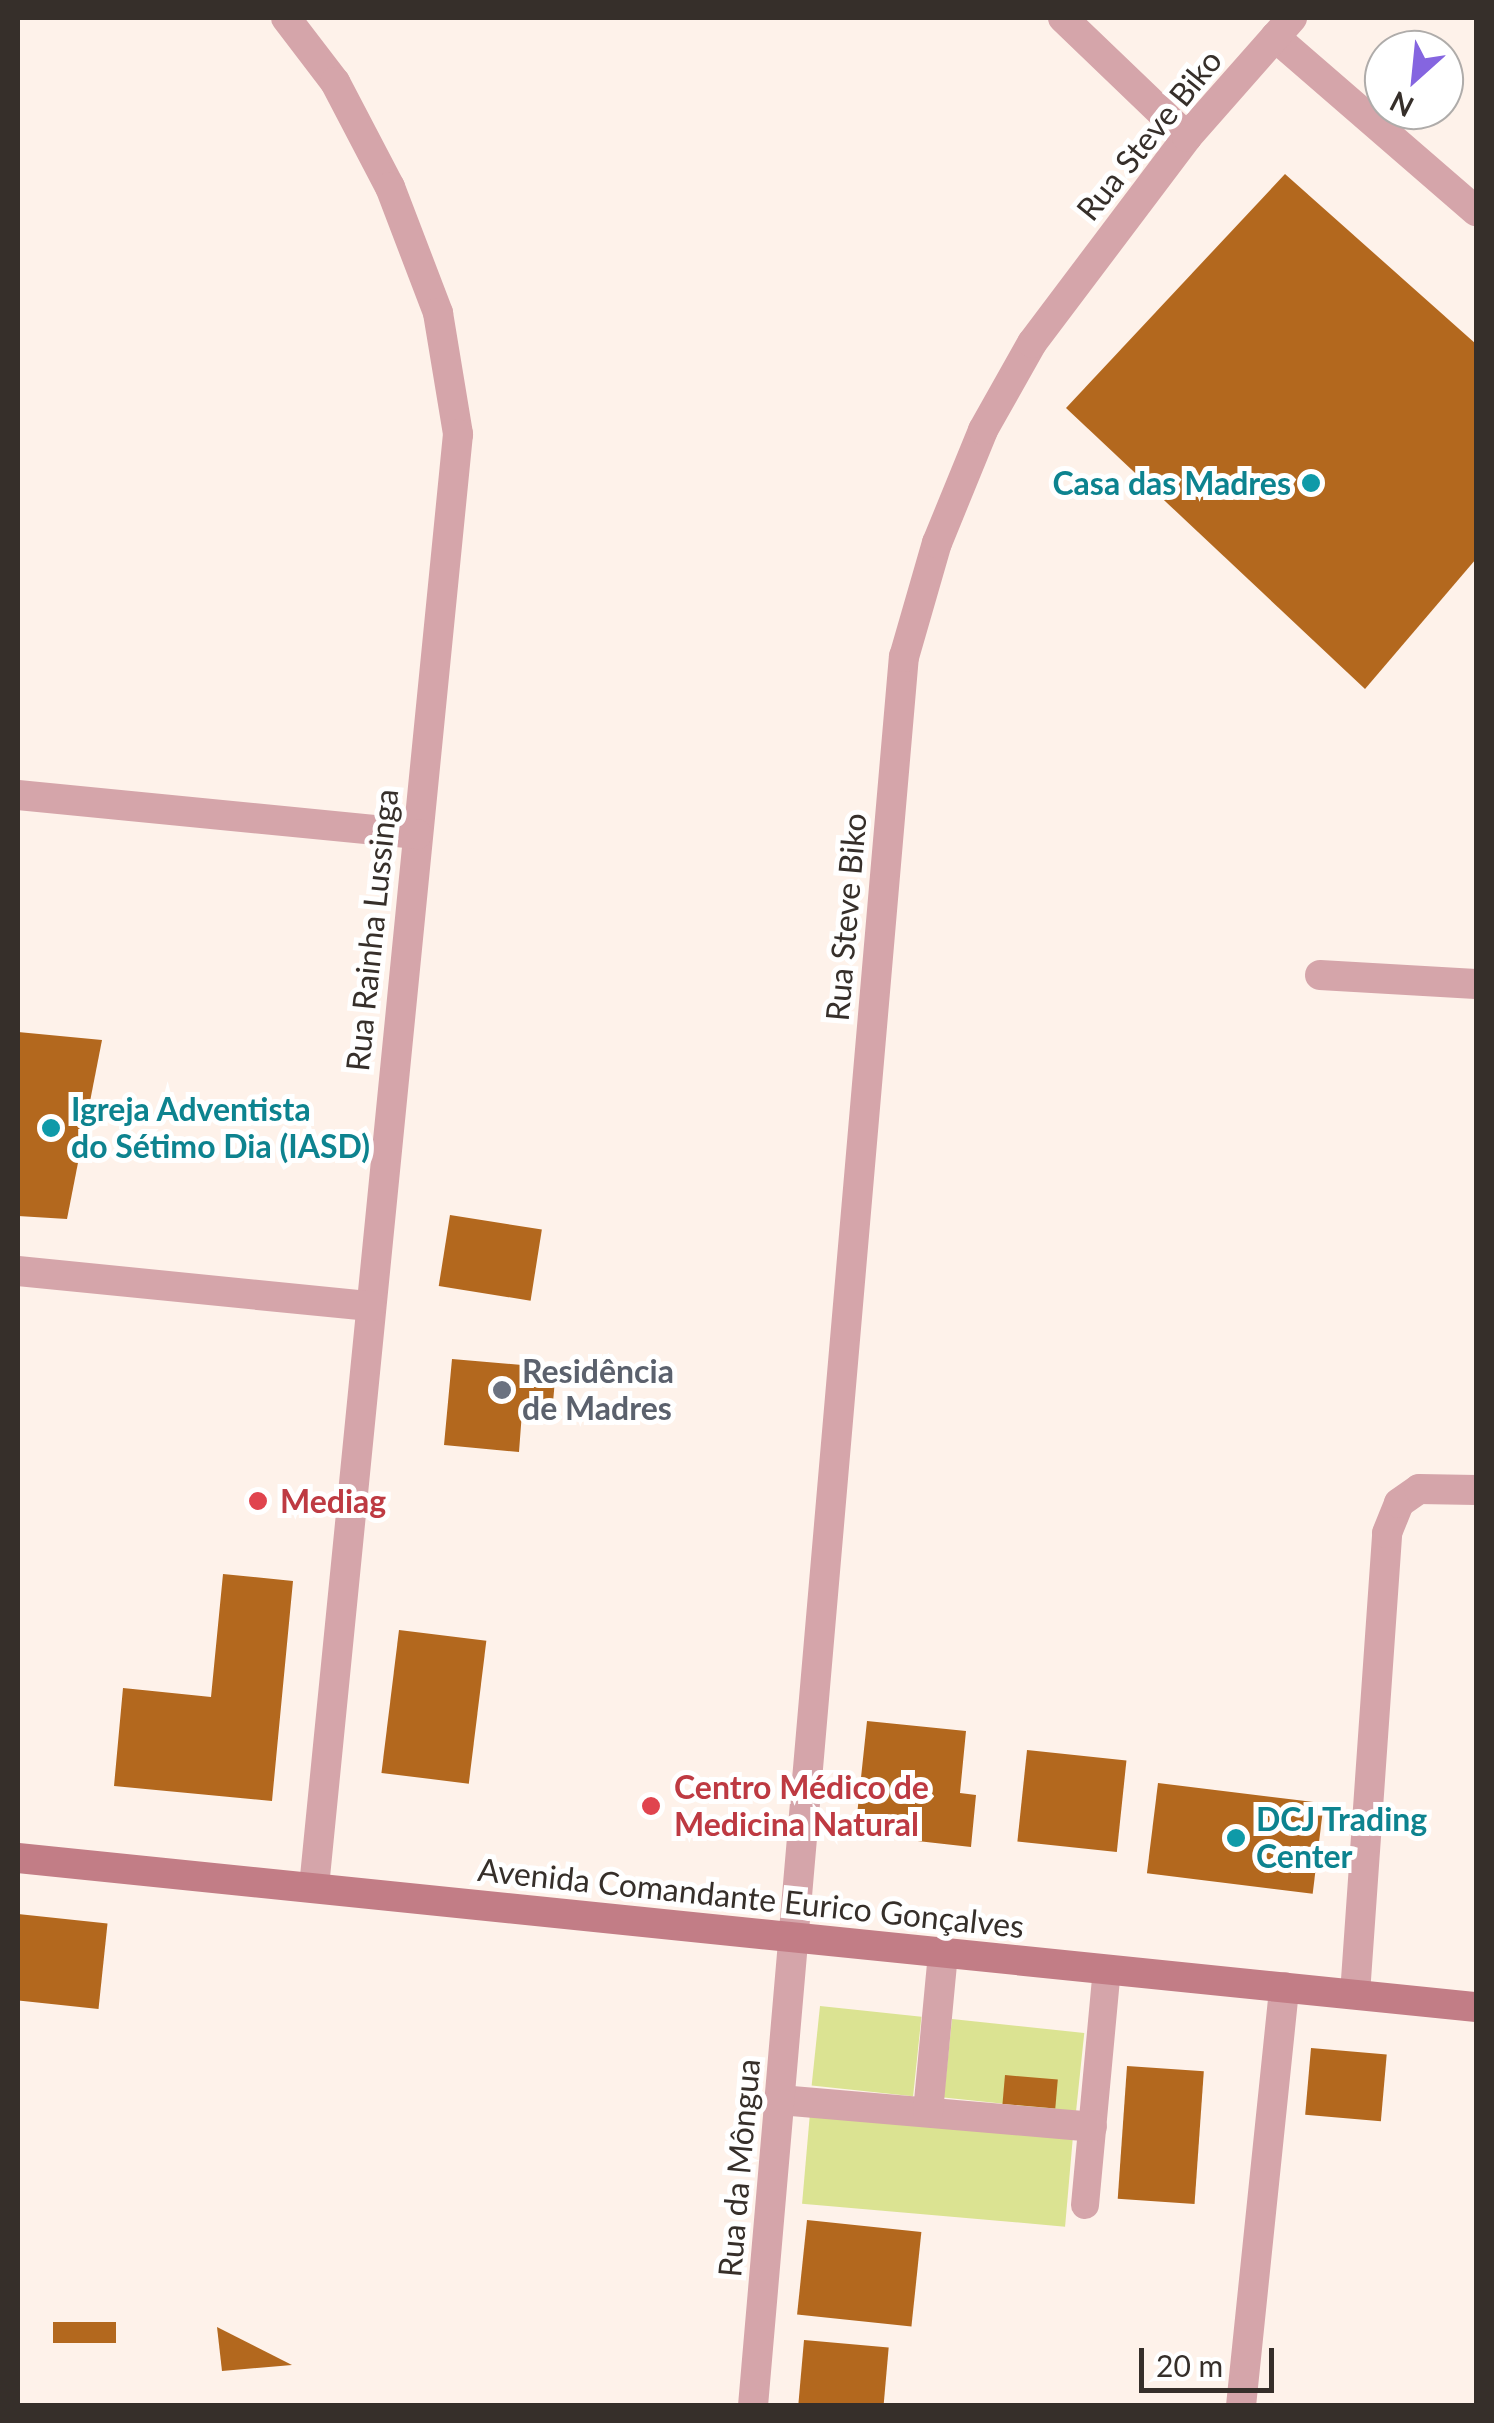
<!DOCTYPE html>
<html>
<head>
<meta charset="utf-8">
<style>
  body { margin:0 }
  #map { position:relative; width:1494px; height:2423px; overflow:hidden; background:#fef2ea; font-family:Lato,sans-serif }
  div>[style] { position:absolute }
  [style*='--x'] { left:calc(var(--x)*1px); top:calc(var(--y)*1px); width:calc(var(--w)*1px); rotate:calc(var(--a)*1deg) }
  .green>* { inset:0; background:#dbe392; transform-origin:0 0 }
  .building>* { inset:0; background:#b3681e; transform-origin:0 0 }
  .service>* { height:28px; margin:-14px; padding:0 14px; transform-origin:14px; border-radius:14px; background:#d5a5aa }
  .minor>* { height:30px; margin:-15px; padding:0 15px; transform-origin:15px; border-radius:15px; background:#d5a5aa }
  .secondary>* { height:30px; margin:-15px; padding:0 15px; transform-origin:15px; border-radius:15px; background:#c27d86 }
  .dots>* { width:28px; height:28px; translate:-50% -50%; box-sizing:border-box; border:5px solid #fff; border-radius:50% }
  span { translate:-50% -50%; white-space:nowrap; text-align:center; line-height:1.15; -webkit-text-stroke:10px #fff; paint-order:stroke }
  .street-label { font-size:32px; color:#362f2a }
  .culture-label { font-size:32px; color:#0d838f; font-weight:700 }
  .right { translate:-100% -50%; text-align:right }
  .left { translate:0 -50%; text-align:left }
  .worship-label { font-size:32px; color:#5b616d; font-weight:700 }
  .health-label { font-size:32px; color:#be3a42; font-weight:700 }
  .frame { position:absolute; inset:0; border:20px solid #362f2a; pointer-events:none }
  .north { position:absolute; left:1364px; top:30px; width:100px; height:100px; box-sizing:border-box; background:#fff; border:2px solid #afacaa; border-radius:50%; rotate:207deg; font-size:28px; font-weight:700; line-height:40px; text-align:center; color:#362f2a }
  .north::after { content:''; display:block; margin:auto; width:35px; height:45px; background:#8565e0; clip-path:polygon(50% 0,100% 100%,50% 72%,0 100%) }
  .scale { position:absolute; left:1139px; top:2348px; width:135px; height:45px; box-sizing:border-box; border:5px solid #362f2a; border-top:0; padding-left:12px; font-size:30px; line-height:35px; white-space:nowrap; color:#362f2a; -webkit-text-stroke:8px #fff; paint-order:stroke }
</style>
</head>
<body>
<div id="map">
  <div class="green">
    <i style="left:820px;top:2006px;width:102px;height:80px;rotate:6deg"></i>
    <i style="left:952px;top:2019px;width:133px;height:79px;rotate:6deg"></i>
    <i style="left:810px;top:2113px;width:264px;height:91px;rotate:5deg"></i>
  </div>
  <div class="building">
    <i style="clip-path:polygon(1285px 174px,1476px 344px,1476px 559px,1365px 689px,1066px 408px)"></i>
    <i style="clip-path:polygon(18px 1032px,102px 1040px,67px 1219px,18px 1216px)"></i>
    <i style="left:450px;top:1215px;width:93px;height:72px;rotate:9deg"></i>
    <i style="clip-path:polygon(452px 1359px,556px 1368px,552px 1414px,522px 1412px,519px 1452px,444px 1445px)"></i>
    <i style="clip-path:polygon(223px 1574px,293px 1581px,272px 1801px,114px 1786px,123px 1688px,211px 1697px)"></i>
    <i style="left:399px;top:1630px;width:88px;height:144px;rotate:7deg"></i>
    <i style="clip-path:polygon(867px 1721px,966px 1731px,960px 1793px,976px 1795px,971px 1847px,855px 1834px)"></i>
    <i style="left:1027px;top:1750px;width:100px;height:92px;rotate:6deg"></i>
    <i style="left:1158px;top:1783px;width:167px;height:91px;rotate:7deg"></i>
    <i style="left:18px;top:1914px;width:90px;height:86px;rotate:6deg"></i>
    <i style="left:1311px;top:2048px;width:76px;height:67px;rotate:5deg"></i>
    <i style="left:1127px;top:2066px;width:77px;height:133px;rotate:4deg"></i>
    <i style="left:1005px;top:2075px;width:53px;height:29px;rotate:5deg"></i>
    <i style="left:807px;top:2220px;width:115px;height:95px;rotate:6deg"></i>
    <i style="left:116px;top:2322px;width:21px;height:63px;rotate:90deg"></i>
    <i style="clip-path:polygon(217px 2327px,292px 2365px,222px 2371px)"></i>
    <i style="left:804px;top:2340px;width:85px;height:66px;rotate:5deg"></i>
  </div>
  <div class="service">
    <i style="--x:1085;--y:2205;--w:237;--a:-84.7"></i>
  </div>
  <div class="minor">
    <i style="--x:286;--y:18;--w:81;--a:52.6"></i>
    <i style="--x:335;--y:82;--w:119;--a:62.4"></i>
    <i style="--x:390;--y:187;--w:135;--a:69.1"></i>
    <i style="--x:438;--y:313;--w:123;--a:80.6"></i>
    <i style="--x:458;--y:434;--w:1461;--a:95.66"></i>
    <i style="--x:1063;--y:18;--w:172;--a:43.8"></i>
    <i style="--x:1275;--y:37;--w:266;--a:40.9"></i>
    <i style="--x:18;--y:795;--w:401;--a:5.6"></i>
    <i style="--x:1320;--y:975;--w:156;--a:3.3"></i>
    <i style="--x:18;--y:1271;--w:354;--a:5.7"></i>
    <i style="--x:1355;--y:1994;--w:462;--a:-86"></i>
    <i style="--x:1387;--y:1533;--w:32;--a:-68"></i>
    <i style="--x:1399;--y:1503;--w:24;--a:-35"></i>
    <i style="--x:1419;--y:1489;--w:57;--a:1"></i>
    <i style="--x:780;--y:2100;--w:313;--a:4.9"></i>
    <i style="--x:928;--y:2112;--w:160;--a:-84.6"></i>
    <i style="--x:753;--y:2406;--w:1756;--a:-85.07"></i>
    <i style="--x:904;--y:657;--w:119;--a:-73.9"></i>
    <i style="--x:937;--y:543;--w:122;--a:-67.8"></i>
    <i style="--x:983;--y:430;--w:100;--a:-60.6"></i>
    <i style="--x:1032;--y:343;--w:258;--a:-53"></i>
    <i style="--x:1187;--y:137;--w:159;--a:-48.6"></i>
    <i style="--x:1241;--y:2406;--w:421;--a:-84.1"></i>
  </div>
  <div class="secondary">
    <i style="--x:18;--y:1858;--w:1466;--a:5.84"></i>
  </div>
  <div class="dots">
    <i style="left:1311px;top:483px;background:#0f9aa8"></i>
    <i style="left:51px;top:1128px;background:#0f9aa8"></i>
    <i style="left:502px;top:1390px;background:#6b7280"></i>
    <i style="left:258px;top:1501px;background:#e0444e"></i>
    <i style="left:651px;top:1806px;background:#e0444e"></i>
    <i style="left:1236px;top:1838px;background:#0f9aa8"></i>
  </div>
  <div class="street-label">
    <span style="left:1149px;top:135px;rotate:-51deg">Rua Steve Biko</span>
    <span style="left:846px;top:917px;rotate:-85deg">Rua Steve Biko</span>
    <span style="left:372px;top:930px;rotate:-84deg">Rua Rainha Lussinga</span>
    <span style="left:751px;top:1898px;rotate:6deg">Avenida Comandante Eurico Gonçalves</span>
    <span style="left:739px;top:2168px;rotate:-85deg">Rua da Môngua</span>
  </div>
  <div class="culture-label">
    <span class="right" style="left:1291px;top:483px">Casa das Madres</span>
    <span class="left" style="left:71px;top:1128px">Igreja Adventista<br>do Sétimo Dia (IASD)</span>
    <span class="left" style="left:1256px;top:1838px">DCJ Trading<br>Center</span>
  </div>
  <div class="worship-label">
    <span class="left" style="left:522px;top:1390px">Residência<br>de Madres</span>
  </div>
  <div class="health-label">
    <span class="left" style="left:280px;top:1501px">Mediag</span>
    <span class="left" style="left:674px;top:1806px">Centro Médico de<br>Medicina Natural</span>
  </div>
  <div class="frame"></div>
  <div class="north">N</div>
  <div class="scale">20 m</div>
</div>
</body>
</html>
